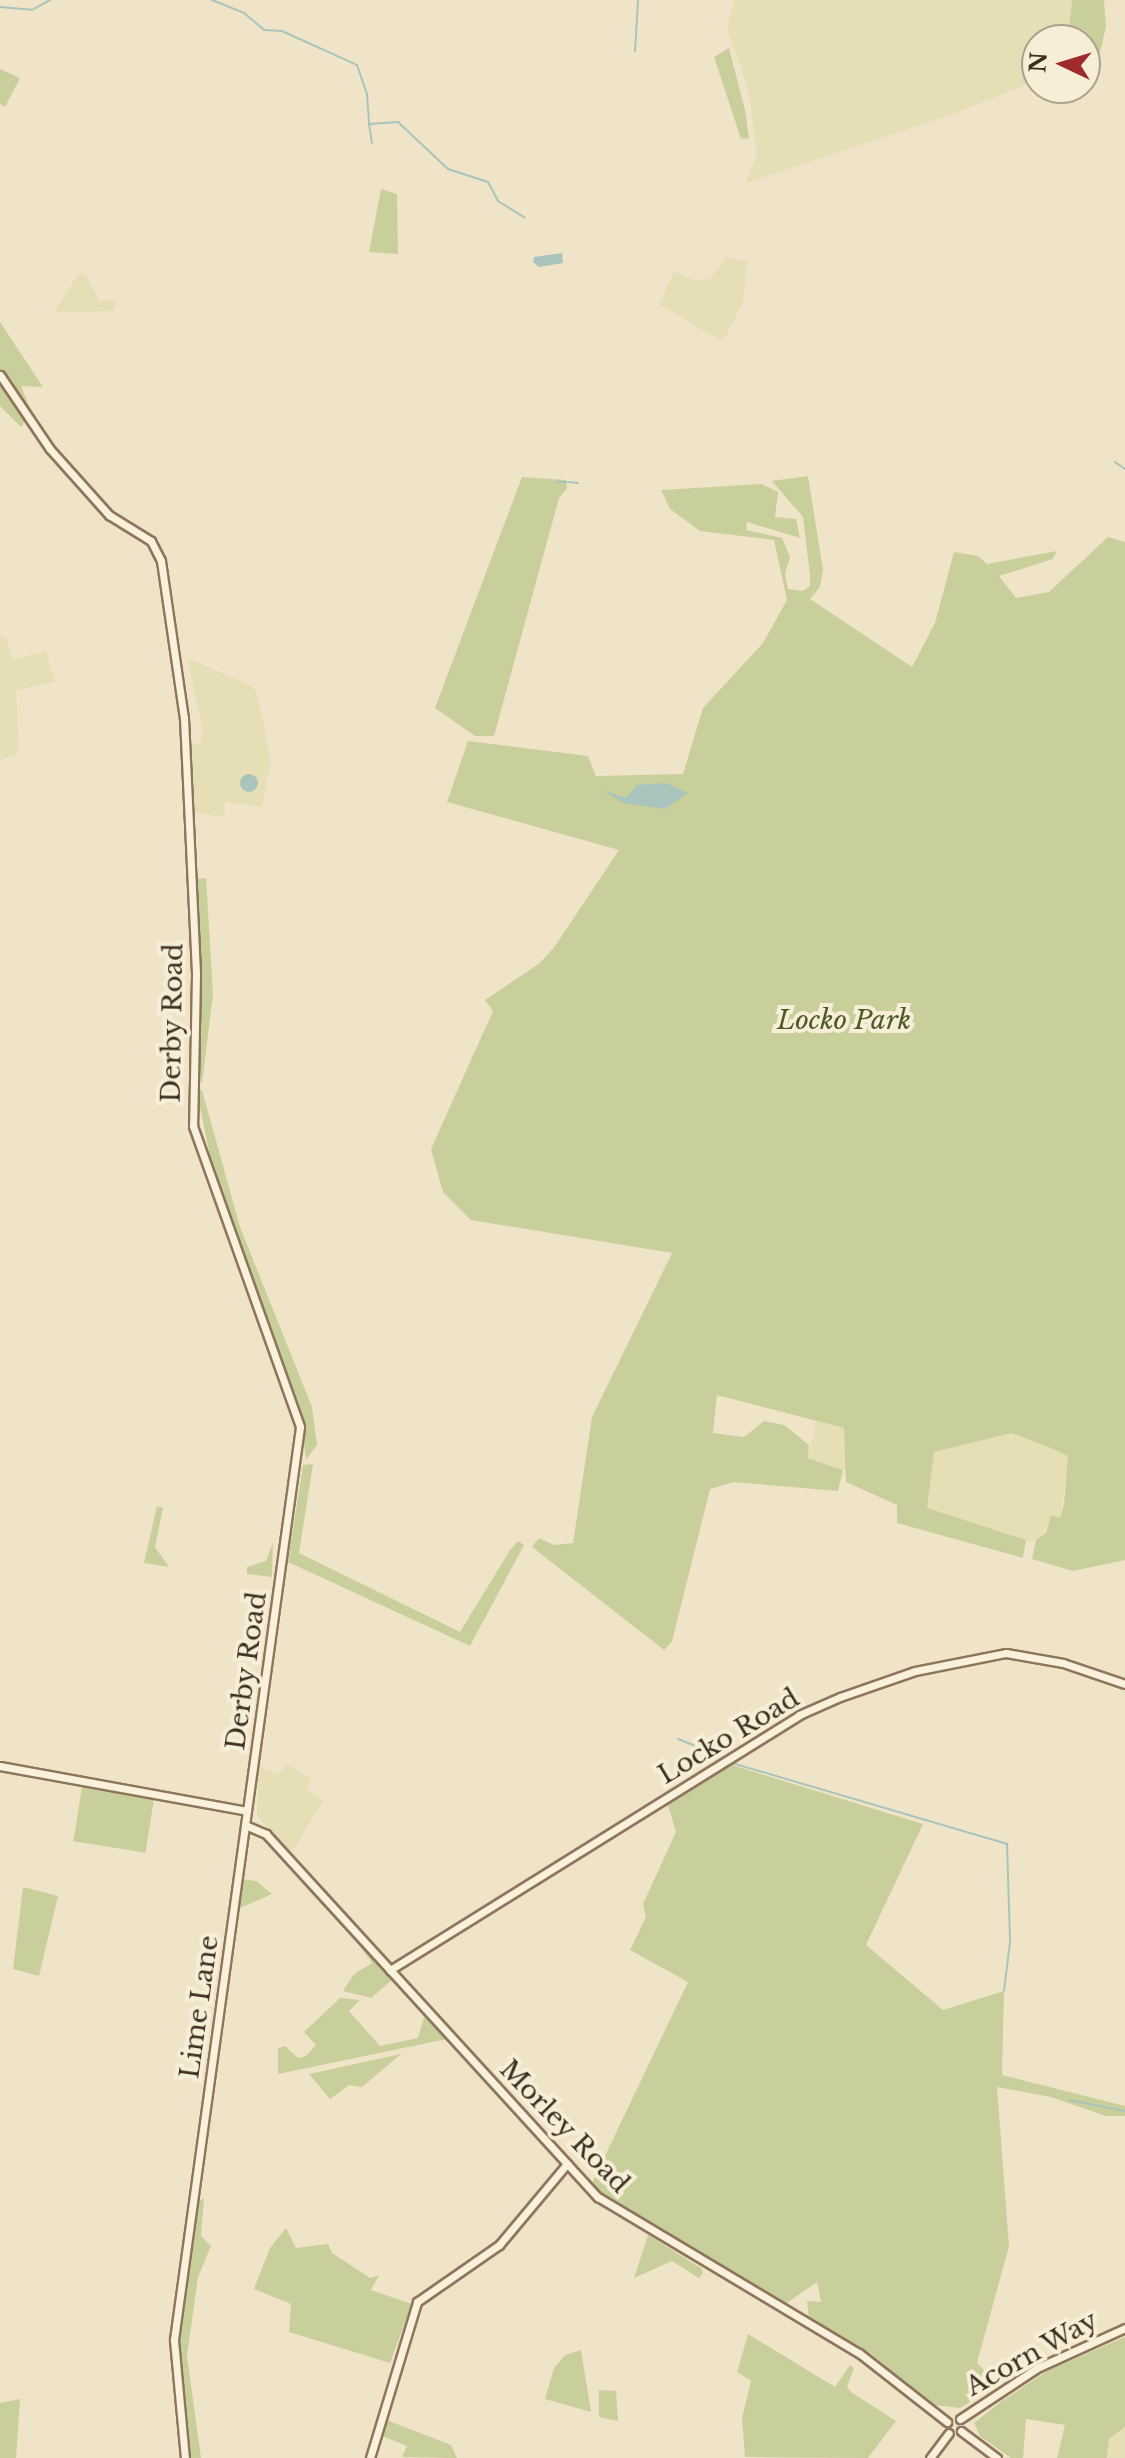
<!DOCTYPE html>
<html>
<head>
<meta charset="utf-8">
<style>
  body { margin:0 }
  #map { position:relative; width:1125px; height:2458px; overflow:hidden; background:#f0e4c8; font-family:"Libre Baskerville",serif }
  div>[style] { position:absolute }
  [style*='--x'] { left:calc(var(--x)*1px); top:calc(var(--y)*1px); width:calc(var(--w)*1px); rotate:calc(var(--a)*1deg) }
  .farmland>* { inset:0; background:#e6deb5 }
  .green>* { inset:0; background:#c9cf9b; transform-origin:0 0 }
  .water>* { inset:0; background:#a9c4bc }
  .round { border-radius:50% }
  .stream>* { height:2px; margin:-1px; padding:0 1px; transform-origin:1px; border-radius:1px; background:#a9c4bc }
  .roads { filter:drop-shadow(2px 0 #8d765c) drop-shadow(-2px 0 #8d765c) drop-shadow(0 2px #8d765c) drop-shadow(0 -2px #8d765c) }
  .tertiary>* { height:7px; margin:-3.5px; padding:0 3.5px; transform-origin:3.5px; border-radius:3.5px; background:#faf1dc }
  span { translate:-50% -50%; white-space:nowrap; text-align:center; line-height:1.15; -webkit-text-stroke:8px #f7eed8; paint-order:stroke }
  .park-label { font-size:26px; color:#4d5a26; font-style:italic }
  .street-label { font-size:26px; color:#3d2e20 }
  .north { position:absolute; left:1021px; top:24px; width:80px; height:80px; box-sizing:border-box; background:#f7eed8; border:2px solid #ada18e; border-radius:50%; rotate:274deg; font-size:22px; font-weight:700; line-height:32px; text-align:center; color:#3d2e20 }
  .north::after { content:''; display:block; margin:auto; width:28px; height:36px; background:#9e2a2b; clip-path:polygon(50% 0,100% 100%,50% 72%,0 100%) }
</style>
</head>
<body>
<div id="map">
  <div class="farmland">
    <i style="clip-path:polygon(734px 0,1072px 0,1068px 40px,1037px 40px,1037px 80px,959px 112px,746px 183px,757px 154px,748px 88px,727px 29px)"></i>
    <i style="clip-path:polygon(726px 257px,747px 262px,743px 301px,723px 342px,659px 304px,674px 271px,695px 281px,710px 279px)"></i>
    <i style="clip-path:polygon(79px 273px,87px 276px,99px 300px,117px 301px,114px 311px,54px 312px)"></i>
    <i style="clip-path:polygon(0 636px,7px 638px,12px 660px,46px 651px,55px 682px,16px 690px,19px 753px,0 760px)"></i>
    <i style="clip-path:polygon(187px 658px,251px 686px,257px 693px,271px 761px,262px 807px,225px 802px,224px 817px,192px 812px,188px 743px,200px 744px,203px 731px)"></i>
    <i style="clip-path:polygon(816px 1421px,844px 1428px,847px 1471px,808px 1458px)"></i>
    <i style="clip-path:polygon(1012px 1433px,1069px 1455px,1060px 1518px,1051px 1516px,1042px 1538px,1031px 1542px,926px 1509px,934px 1452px)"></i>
    <i style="clip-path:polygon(286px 1764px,311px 1779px,306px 1789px,324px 1800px,291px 1853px,257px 1816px,259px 1767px,279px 1774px)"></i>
    <i style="clip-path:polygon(1125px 2427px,1125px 2458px,1108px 2458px,1109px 2439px)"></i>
  </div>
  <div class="green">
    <i style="clip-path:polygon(1072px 0,1104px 0,1106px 27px,1095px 72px,1088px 75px,1085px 40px,1068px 40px)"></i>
    <i style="clip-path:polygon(729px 48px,745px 110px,749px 138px,741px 139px,714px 57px)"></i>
    <i style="clip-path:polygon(0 69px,20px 78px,5px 107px,0 104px)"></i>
    <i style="clip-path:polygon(381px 189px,397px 194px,398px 254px,369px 252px)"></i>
    <i style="clip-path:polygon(0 322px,43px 387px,21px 386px,31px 411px,21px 427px,0 406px)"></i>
    <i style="clip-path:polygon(808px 476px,823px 570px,820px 587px,810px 599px,912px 667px,935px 623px,954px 552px,978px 556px,987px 564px,1057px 551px,1053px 559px,999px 576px,1016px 598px,1049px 592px,1108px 537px,1125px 542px,1125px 1560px,1073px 1571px,1032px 1559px,1036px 1540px,1046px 1533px,1051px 1515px,1060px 1518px,1064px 1504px,1068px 1456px,1051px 1448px,1012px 1433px,934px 1452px,927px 1508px,1026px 1540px,1023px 1558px,897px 1523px,897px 1505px,846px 1482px,844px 1428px,717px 1395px,713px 1433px,744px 1437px,764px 1421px,784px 1425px,809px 1445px,808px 1458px,843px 1470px,838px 1491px,734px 1482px,710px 1489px,672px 1641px,664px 1650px,532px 1547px,539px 1538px,554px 1545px,573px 1543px,592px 1417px,672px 1253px,471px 1220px,443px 1192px,431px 1149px,493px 1011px,485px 1000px,540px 963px,555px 946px,619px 850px,447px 802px,468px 741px,588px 756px,596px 776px,683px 774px,703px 708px,763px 643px,787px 600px,774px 540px,700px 531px,670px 509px,661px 490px,762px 484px,778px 492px,775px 517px,796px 519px,800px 538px,747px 522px,746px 530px,782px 538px,790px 557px,785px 574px,788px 589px,803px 591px,810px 586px,810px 575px,803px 517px,772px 481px)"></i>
    <i style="clip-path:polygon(522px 477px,566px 480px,567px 488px,559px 498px,494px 736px,475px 736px,435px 708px)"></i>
    <i style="clip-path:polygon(206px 878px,213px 994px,202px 1083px,196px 1082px,201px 970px,197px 879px)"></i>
    <i style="clip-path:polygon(196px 1088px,202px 1090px,240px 1227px,312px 1407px,317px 1445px,306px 1460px,300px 1411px,216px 1185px)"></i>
    <i style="clip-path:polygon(313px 1464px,299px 1553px,460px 1632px,510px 1550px,518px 1541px,524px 1545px,470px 1646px,288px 1562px,303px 1465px)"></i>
    <i style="clip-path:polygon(157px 1506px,163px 1508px,155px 1547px,169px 1567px,144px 1563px)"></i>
    <i style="clip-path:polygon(273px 1542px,272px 1577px,247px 1574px,247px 1567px,266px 1561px)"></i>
    <i style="clip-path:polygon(732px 1765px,923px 1824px,866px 1945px,943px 2010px,1004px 1991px,1002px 2075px,1125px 2106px,1125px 2116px,1106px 2116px,1051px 2097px,997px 2087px,1009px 2246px,977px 2363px,999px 2385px,960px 2408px,934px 2405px,871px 2354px,809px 2319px,807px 2301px,821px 2302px,817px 2282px,784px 2305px,610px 2203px,592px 2183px,688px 1982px,630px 1950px,646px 1917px,643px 1904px,676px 1832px,668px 1805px)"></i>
    <i style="left:82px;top:1787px;width:73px;height:55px;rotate:9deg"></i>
    <i style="clip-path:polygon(242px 1879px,256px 1881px,272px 1894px,238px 1909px)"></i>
    <i style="clip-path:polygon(23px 1887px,58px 1896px,39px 1976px,13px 1969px)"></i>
    <i style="clip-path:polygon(358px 1943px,392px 1980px,371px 1998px,343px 1991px,354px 1974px,372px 1963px)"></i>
    <i style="clip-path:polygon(340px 1998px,360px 2000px,349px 2011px,380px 2046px,418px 2038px,424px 2017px,447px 2039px,278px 2074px,278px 2048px,285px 2046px,298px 2058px,306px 2056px,316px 2045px,304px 2032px)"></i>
    <i style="clip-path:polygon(401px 2054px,362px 2087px,349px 2085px,330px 2099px,309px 2074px)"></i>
    <i style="clip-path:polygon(204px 2199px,201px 2236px,211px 2246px,198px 2277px,187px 2356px,201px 2458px,188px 2458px,176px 2365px,196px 2201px)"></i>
    <i style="clip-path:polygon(286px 2228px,296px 2248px,328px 2244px,332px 2253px,370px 2278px,379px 2275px,371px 2290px,412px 2304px,390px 2363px,289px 2332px,291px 2304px,254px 2289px,270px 2248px)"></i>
    <i style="clip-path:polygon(648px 2235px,701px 2268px,703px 2273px,699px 2278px,672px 2261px,634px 2278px)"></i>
    <i style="clip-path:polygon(748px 2334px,835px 2387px,850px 2365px,854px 2368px,847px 2387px,851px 2392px,896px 2421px,868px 2458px,745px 2457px,742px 2418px,751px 2381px,737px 2372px)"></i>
    <i style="clip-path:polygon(1125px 2337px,1125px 2427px,1109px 2439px,1107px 2458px,1057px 2458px,1065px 2425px,1026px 2419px,1023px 2458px,1011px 2458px,980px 2436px,974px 2423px,1002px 2401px,1049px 2370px)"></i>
    <i style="clip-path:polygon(581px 2350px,591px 2412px,545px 2399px,554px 2368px,565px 2355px)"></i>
    <i style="clip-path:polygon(599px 2390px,616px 2391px,618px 2421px,599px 2417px)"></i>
    <i style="clip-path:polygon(20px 2399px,16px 2458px,0 2458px,0 2403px)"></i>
    <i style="clip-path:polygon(384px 2419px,451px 2445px,457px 2458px,402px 2457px,407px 2446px,380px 2435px)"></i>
  </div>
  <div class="water">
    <i style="clip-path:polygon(562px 253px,563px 263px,539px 267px,533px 262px,534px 257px)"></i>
    <i class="round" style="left:240px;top:774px;width:18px;height:18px"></i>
    <i style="clip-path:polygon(666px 783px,688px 793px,665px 809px,623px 803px,602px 790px,626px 798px,637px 785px)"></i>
  </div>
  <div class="stream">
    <i style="--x:212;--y:0;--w:35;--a:22"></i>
    <i style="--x:244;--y:13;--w:26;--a:40"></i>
    <i style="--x:264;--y:30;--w:18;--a:3"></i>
    <i style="--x:282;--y:31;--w:82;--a:24.4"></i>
    <i style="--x:357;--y:65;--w:31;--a:71"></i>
    <i style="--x:367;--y:94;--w:30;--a:86"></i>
    <i style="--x:369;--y:124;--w:29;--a:-4"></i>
    <i style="--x:398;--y:122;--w:69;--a:43.2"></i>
    <i style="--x:448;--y:169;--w:42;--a:18"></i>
    <i style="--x:488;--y:182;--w:21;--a:62"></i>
    <i style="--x:498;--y:201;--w:31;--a:32"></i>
    <i style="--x:0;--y:7;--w:32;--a:5"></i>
    <i style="--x:32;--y:10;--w:21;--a:-29"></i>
    <i style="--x:635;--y:51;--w:51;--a:-86.6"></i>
    <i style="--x:369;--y:124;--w:19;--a:81"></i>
    <i style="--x:1115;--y:462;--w:12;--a:35"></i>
    <i style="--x:557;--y:482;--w:10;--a:0"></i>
    <i style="--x:569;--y:482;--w:9;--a:6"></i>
    <i style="--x:678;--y:1739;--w:37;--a:22"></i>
    <i style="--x:732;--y:1763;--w:287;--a:16.4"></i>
    <i style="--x:1007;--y:1844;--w:98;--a:88.2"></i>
    <i style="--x:1010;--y:1942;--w:49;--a:97"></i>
    <i style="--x:1069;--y:2100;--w:57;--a:11.1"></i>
  </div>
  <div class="roads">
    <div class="tertiary">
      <i style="--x:0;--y:375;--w:89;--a:56"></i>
      <i style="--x:50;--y:449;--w:89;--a:48.2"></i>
      <i style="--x:109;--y:515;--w:49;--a:31.8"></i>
      <i style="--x:151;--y:541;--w:22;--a:63"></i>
      <i style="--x:161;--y:561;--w:159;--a:81.7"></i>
      <i style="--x:184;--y:718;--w:257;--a:87.3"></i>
      <i style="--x:196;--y:975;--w:151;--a:91.1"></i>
      <i style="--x:193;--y:1126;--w:319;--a:70.4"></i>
      <i style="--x:300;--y:1427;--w:922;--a:97.86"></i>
      <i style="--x:174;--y:2340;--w:119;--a:84.7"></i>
      <i style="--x:0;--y:1766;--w:251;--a:10.3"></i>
      <i style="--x:245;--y:1825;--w:23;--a:23"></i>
      <i style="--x:266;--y:1834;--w:492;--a:47.6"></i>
      <i style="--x:598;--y:2197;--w:304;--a:30.9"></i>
      <i style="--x:859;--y:2353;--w:112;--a:38.1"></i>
      <i style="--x:390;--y:1970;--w:482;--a:-31.9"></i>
      <i style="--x:799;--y:1715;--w:45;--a:-23.7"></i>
      <i style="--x:840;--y:1697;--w:79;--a:-19.1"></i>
      <i style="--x:915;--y:1671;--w:93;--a:-11.2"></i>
      <i style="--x:1006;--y:1653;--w:58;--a:10"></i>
      <i style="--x:1063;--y:1663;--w:65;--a:18.7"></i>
      <i style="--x:960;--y:2419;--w:92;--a:-33.5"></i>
      <i style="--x:1037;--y:2368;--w:97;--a:-24.4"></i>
      <i style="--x:961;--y:2431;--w:45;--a:36.9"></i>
      <i style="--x:370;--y:2458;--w:163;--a:-73.2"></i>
      <i style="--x:417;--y:2302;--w:100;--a:-34.8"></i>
      <i style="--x:499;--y:2245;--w:106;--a:-50"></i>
      <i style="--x:930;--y:2458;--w:31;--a:-53"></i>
    </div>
  </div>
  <div class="park-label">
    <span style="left:844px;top:1021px">Locko Park</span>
  </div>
  <div class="street-label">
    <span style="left:173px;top:1023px;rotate:-89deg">Derby Road</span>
    <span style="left:247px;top:1671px;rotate:-82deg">Derby Road</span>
    <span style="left:729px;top:1737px;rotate:-31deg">Locko Road</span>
    <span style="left:200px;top:2007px;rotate:-82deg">Lime Lane</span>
    <span style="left:564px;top:2127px;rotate:46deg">Morley Road</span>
    <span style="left:1032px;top:2354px;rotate:-29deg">Acorn Way</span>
  </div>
  <div class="north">N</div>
</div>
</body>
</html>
